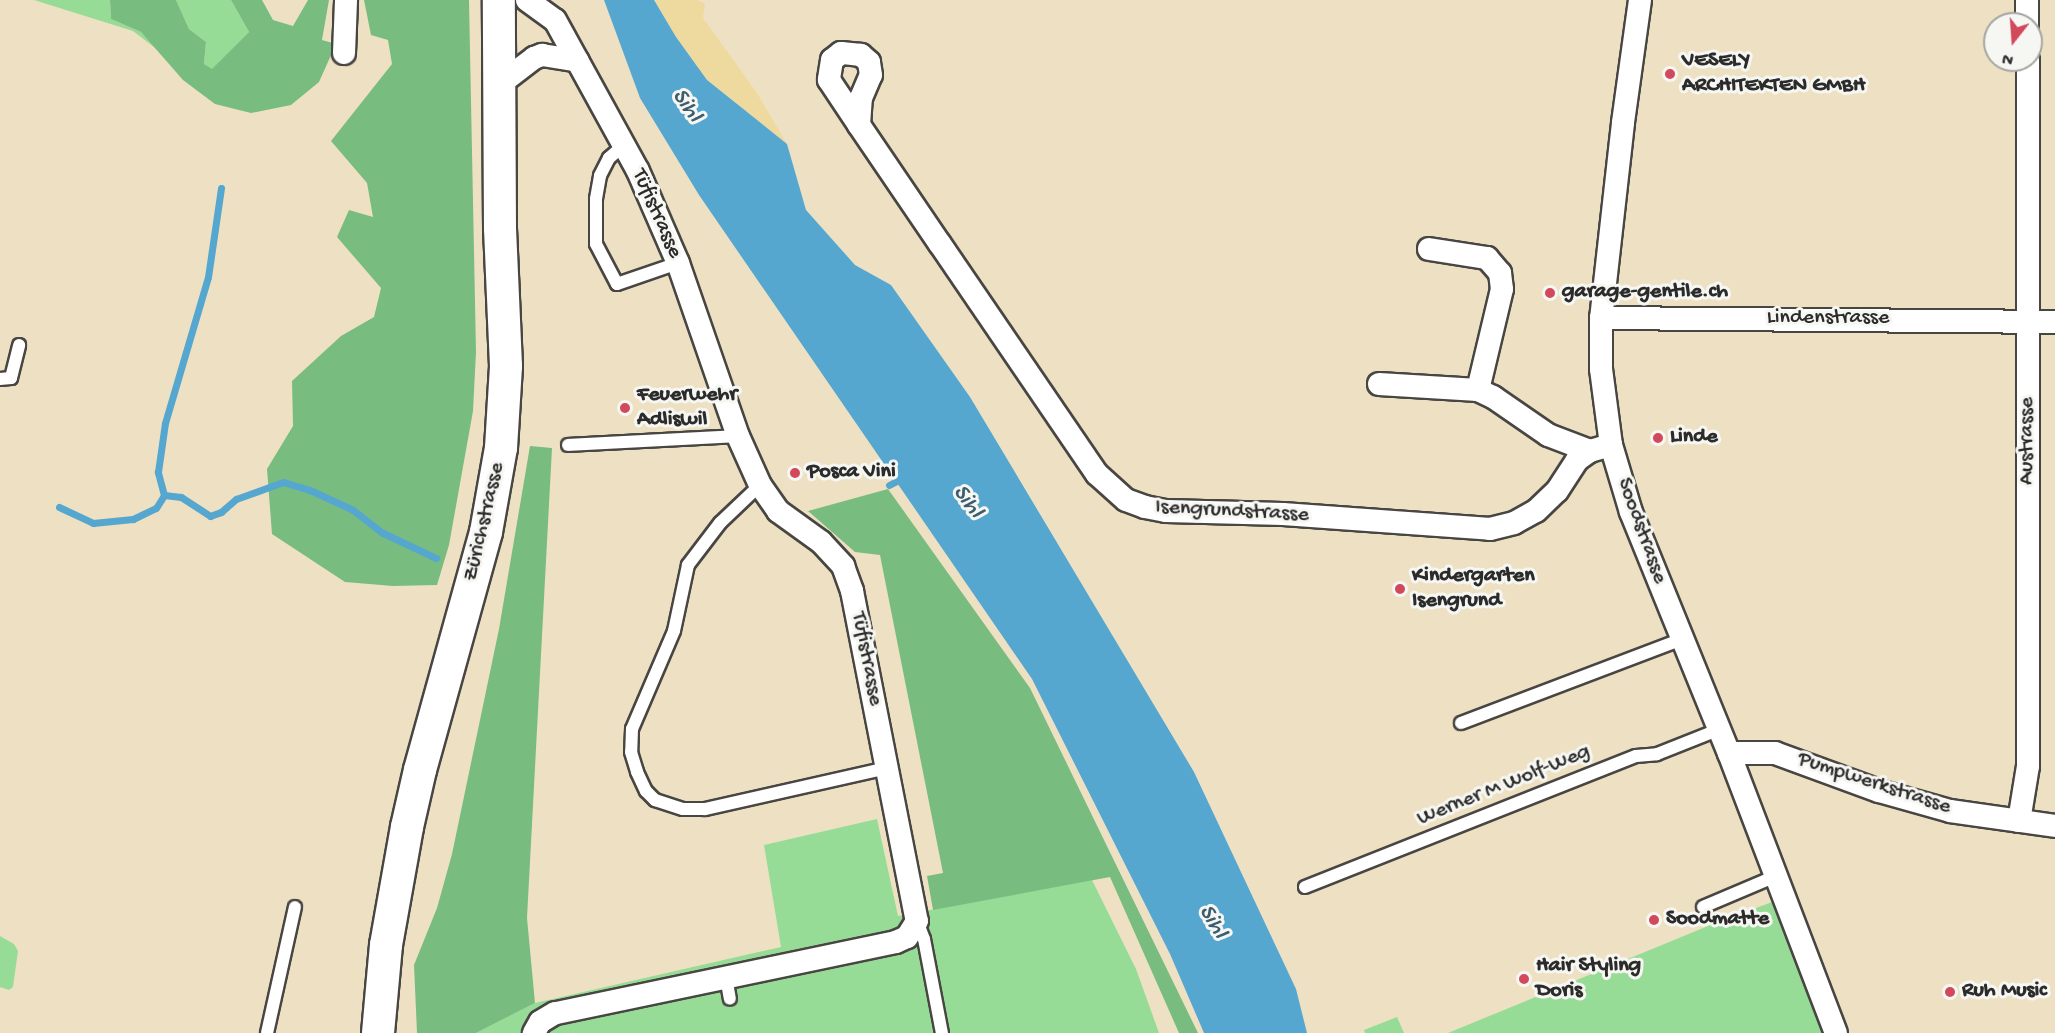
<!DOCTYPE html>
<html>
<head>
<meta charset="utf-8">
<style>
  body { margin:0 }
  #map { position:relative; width:2055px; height:1033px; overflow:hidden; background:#eee1c3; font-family:"Gochi Hand",sans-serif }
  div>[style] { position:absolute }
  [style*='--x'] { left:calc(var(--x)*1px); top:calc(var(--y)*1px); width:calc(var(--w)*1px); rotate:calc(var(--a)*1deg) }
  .green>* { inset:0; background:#97dc96 }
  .forest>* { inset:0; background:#79bc7f }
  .sand>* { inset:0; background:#eeda9e }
  .water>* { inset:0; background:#55a7d0 }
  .stream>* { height:7px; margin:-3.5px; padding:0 3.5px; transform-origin:3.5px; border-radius:3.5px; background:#55a7d0 }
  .roads { filter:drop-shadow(2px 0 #484642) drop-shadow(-2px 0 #484642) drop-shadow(0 2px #484642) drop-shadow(0 -2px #484642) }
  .service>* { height:12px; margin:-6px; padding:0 6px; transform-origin:6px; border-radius:6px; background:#fff }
  .minor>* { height:22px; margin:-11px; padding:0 11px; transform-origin:11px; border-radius:11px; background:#fff }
  .secondary>* { height:32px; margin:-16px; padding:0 16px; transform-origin:16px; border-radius:16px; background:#fff }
  .dots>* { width:16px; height:16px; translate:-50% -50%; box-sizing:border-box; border:3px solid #f6f6f2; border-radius:50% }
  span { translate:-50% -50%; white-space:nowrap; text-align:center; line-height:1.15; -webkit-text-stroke:6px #f6f6f2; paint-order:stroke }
  .poi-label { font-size:22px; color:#2b2b2b; font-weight:700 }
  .left { translate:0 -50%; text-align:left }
  .street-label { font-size:22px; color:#2b2b2b }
  .water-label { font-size:24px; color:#3c5d6d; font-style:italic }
  .north { position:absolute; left:1983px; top:12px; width:60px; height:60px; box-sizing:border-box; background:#f6f6f2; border:2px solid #a5a5a2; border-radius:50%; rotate:197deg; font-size:16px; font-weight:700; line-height:24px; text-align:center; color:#2b2b2b }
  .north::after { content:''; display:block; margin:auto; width:21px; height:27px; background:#d1495b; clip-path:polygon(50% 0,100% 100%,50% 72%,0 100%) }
</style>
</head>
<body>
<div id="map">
  <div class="green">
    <i style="clip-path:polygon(34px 0,110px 0,111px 19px,141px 32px,163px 54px,133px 31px)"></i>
    <i style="clip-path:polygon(176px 0,231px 0,249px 32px,212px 70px,204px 64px,206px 42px,189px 29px)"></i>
    <i style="clip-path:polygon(877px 819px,898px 916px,1092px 880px,1136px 969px,1159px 1033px,476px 1033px,535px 1003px,781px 947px,764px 845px)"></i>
    <i style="clip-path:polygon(1772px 902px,1825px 1033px,1448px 1033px,1708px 926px)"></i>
    <i style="clip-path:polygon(0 936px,14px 944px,18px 951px,13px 987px,9px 990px,0 987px)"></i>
    <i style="clip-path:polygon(1397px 1017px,1404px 1033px,1365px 1033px,1364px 1030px)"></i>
  </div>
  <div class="forest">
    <i style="clip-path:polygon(110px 0,176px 0,189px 29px,206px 42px,204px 64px,212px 69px,249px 32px,231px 0,262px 0,273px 20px,293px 26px,308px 0,329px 0,322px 40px,336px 44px,319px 82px,291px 105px,251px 113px,215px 104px,183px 80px,141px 32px,111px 19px)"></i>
    <i style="clip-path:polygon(364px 0,469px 0,476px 352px,473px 411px,449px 545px,437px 585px,393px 586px,345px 582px,272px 534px,267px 469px,293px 426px,292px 381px,341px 336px,374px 317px,381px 288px,337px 237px,349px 210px,373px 217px,367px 183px,331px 141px,392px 64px,388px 40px,371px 35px)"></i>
    <i style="clip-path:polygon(530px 446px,552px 448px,527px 918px,535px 1003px,476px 1033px,417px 1033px,414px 965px,437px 908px,452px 854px,499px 629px)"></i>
    <i style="clip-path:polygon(888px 489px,1030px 688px,1198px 1033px,1179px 1033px,1110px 877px,933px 910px,927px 876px,943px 873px,880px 555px,855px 552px,808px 511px)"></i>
  </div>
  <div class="sand">
    <i style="clip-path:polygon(654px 0,698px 0,705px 4px,703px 18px,757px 93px,787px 144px,707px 80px,676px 37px)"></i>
  </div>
  <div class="water">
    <i style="clip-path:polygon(604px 0,654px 0,676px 37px,707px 80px,787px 144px,806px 210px,855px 265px,891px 285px,970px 397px,1194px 772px,1296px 989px,1307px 1033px,1204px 1033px,1170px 954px,1032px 679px,699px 195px,640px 98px)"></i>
  </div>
  <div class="stream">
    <i style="--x:889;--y:485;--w:16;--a:-27"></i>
    <i style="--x:164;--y:495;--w:24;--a:-105"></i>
    <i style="--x:158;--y:472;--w:49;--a:-81.9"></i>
    <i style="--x:165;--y:423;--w:152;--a:-73.6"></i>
    <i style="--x:208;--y:277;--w:90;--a:-81.7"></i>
    <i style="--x:59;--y:507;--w:38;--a:25"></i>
    <i style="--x:93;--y:523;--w:40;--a:-5.7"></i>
    <i style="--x:133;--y:519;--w:25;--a:-26"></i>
    <i style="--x:156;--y:508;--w:15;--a:-58"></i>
    <i style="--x:164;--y:495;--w:17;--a:7"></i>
    <i style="--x:181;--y:497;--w:35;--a:33"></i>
    <i style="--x:210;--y:516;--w:12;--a:-20"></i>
    <i style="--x:221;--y:512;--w:20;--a:-41"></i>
    <i style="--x:236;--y:499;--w:50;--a:-19.9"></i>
    <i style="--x:283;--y:482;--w:28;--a:17"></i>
    <i style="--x:310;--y:490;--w:47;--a:24.9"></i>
    <i style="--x:353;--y:510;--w:36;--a:38"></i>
    <i style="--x:381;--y:532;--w:61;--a:25.3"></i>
  </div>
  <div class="roads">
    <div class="service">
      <i style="--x:624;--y:145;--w:20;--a:139"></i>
      <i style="--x:609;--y:158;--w:20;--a:117"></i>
      <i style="--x:600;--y:176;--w:23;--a:100"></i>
      <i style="--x:596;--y:199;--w:45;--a:90"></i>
      <i style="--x:596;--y:244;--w:45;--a:62.3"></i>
      <i style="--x:617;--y:284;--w:65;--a:-19"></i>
      <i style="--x:0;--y:379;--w:11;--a:-5"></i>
      <i style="--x:11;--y:378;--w:34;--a:-76"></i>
      <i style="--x:568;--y:445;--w:170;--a:-3"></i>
      <i style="--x:760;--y:485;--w:55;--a:136.5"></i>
      <i style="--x:720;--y:523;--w:53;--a:127.3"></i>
      <i style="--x:688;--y:565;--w:67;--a:102"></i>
      <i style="--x:674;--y:631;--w:107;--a:113.2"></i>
      <i style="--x:632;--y:729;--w:23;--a:92"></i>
      <i style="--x:631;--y:752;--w:21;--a:73"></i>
      <i style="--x:637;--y:772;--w:21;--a:65"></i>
      <i style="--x:646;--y:791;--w:13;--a:45"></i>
      <i style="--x:655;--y:800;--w:29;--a:18"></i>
      <i style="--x:683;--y:809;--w:22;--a:0"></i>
      <i style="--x:705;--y:809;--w:187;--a:-12.7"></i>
      <i style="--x:1461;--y:723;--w:236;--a:-20.8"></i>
      <i style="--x:1305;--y:887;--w:356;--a:-21.6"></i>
      <i style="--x:1636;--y:756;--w:21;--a:-5"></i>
      <i style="--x:1657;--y:754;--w:68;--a:-21.6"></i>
      <i style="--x:1703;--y:907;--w:79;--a:-23"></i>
      <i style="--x:917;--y:921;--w:19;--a:69"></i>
      <i style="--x:924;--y:939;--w:96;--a:79.2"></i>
      <i style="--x:726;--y:977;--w:22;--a:80"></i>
      <i style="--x:267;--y:1033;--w:129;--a:-77.5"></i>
    </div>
    <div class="minor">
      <i style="--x:527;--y:0;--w:34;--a:36"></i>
      <i style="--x:555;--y:20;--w:172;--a:61.2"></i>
      <i style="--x:638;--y:171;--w:100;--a:66.5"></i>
      <i style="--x:678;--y:263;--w:183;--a:70.9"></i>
      <i style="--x:738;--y:436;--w:54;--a:65.8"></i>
      <i style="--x:760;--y:485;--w:32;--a:55"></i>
      <i style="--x:778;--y:511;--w:53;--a:35.8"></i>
      <i style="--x:821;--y:542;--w:33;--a:47"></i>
      <i style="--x:843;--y:566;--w:27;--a:70"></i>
      <i style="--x:852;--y:591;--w:336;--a:78.9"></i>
      <i style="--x:917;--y:921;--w:19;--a:122"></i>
      <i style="--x:907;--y:937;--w:12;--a:156"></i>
      <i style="--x:896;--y:942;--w:348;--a:168.2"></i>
      <i style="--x:555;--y:1013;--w:17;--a:149"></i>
      <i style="--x:540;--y:1022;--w:13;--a:119"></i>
      <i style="--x:1640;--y:0;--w:124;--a:97.9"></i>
      <i style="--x:1623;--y:123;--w:196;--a:96.4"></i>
      <i style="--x:1601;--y:318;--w:51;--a:90"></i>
      <i style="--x:1601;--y:369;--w:77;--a:82.5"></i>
      <i style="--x:1611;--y:445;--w:70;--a:73.4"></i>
      <i style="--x:1631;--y:512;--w:260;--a:67.9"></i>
      <i style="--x:1729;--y:753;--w:300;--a:69.1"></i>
      <i style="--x:2027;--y:0;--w:24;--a:90"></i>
      <i style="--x:344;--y:53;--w:53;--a:-87.8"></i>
      <i style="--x:500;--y:84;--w:43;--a:-37.4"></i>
      <i style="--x:534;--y:58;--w:9;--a:-21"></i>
      <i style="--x:542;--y:55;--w:36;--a:9"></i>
      <i style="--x:859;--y:125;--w:27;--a:-86"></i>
      <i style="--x:861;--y:98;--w:25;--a:-67"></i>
      <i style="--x:871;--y:75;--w:13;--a:-99"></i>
      <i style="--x:869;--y:62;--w:11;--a:-139"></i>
      <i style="--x:861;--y:55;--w:20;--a:-174"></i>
      <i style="--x:841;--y:53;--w:11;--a:142"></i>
      <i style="--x:832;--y:60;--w:20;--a:99"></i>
      <i style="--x:829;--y:80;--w:54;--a:56.3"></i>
      <i style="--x:859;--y:125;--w:144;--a:55.8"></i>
      <i style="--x:940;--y:244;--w:278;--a:55.7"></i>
      <i style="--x:1097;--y:474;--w:39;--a:42"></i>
      <i style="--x:1126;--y:500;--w:20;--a:20"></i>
      <i style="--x:1145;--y:507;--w:21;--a:11"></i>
      <i style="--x:1166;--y:511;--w:117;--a:1.5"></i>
      <i style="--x:1283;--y:514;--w:208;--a:4.1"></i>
      <i style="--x:1490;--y:529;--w:25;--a:-14"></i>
      <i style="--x:1514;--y:523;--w:25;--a:-29"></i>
      <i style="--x:1536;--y:511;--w:29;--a:-44"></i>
      <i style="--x:1557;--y:491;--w:37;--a:-57"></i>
      <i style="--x:1577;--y:460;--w:16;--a:-35"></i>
      <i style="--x:1590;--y:451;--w:22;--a:-16"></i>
      <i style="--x:1429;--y:249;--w:59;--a:8.8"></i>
      <i style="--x:1487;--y:258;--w:20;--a:49"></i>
      <i style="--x:1500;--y:273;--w:16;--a:83"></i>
      <i style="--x:1502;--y:289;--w:104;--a:103.4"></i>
      <i style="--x:1601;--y:318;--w:454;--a:0.5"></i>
      <i style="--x:1379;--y:384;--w:99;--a:3.5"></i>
      <i style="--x:1478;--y:390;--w:17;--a:25"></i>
      <i style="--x:1493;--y:397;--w:67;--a:34.6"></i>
      <i style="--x:1548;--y:435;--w:45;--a:20.9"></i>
      <i style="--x:1729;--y:753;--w:46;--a:0"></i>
      <i style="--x:1775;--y:753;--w:111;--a:20.1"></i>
      <i style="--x:1879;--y:791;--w:74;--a:15.7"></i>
      <i style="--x:1950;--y:811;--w:106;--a:8.1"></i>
      <i style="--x:2019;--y:821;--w:56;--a:-80.7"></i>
      <i style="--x:2028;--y:766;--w:706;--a:-90"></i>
    </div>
    <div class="secondary">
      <i style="--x:378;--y:1033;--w:88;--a:-84.8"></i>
      <i style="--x:386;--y:945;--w:120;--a:-79.9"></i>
      <i style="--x:407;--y:827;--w:58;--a:-77.2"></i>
      <i style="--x:420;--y:770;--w:247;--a:-74.5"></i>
      <i style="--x:486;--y:532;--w:85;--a:-79.9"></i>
      <i style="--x:501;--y:448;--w:82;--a:-86.5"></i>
      <i style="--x:506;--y:366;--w:138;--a:-92.5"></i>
      <i style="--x:500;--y:228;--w:228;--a:-90.3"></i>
    </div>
  </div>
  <div class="dots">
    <i style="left:1670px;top:74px;background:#d1495b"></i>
    <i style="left:1550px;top:293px;background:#d1495b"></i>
    <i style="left:625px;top:408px;background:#d1495b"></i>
    <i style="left:1658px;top:438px;background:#d1495b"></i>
    <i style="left:795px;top:473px;background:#d1495b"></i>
    <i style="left:1400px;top:589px;background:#d1495b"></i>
    <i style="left:1654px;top:920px;background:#d1495b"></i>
    <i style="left:1524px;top:979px;background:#d1495b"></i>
    <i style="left:1950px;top:992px;background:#d1495b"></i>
  </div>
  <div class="poi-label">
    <span class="left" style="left:1682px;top:74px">VESELY<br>ARCHITEKTEN GMBH</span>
    <span class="left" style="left:1562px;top:293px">garage-gentile.ch</span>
    <span class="left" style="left:637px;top:408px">Feuerwehr<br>Adliswil</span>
    <span class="left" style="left:1670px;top:438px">Linde</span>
    <span class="left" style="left:807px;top:473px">Posca Vini</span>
    <span class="left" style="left:1412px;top:589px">Kindergarten<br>Isengrund</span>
    <span class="left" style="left:1666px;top:920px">Soodmatte</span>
    <span class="left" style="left:1536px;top:979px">Hair Styling<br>Doris</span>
    <span class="left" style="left:1962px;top:992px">Ruh Music</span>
  </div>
  <div class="street-label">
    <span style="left:656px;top:214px;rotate:66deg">Tüfistrasse</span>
    <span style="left:1828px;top:319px">Lindenstrasse</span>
    <span style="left:2028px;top:441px;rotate:-90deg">Austrasse</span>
    <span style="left:1232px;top:512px;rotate:3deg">Isengrundstrasse</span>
    <span style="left:485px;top:522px;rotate:-77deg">Zürichstrasse</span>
    <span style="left:1641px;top:531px;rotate:70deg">Soodstrasse</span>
    <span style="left:866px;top:659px;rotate:79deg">Tüfistrasse</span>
    <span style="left:1874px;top:784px;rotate:18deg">Pumpwerkstrasse</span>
    <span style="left:1504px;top:786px;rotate:-22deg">Werner M Wolf-Weg</span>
  </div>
  <div class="water-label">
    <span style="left:686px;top:106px;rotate:56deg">Sihl</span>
    <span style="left:967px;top:502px;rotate:54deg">Sihl</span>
    <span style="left:1212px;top:922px;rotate:60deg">Sihl</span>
  </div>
  <div class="north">N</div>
</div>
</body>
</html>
